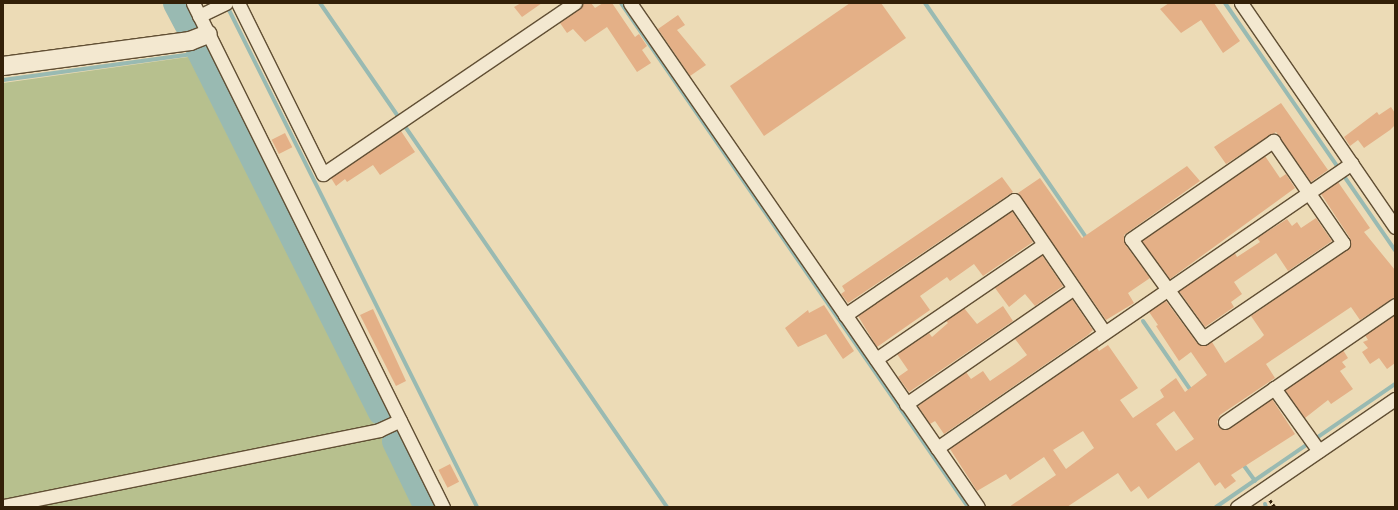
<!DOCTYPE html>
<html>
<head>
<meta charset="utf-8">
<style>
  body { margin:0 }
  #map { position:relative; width:1398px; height:510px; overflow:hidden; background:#ecdbb6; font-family:"IM FELL DW Pica",serif }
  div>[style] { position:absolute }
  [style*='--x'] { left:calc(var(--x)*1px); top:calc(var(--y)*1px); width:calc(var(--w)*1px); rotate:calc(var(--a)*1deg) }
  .green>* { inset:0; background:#b7c08e }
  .stream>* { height:4px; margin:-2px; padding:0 2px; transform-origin:2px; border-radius:2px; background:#99bab2 }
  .river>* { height:25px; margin:-12.5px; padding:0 12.5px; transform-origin:12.5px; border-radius:12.5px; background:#99bab2 }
  .building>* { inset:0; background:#e4b087; transform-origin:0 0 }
  .path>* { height:2.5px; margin-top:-1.25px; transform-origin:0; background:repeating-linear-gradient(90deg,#332008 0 3px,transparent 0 5px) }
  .roads { filter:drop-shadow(1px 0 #614f34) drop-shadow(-1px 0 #614f34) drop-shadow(0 1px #614f34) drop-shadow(0 -1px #614f34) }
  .street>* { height:13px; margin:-6.5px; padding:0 6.5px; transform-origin:6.5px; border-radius:6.5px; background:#f3e8d0 }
  .secondary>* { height:18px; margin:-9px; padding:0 9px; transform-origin:9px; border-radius:9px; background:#f3e8d0 }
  span { translate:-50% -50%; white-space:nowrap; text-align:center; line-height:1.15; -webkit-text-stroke:3px #f3e8d0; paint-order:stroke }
  .frame { position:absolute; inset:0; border:4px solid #332008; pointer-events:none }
</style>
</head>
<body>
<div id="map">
  <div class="green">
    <i style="clip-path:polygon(195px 56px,377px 424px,3px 500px,3px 83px)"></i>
    <i style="clip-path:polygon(384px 435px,419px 507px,21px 507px)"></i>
  </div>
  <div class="stream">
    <i style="--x:320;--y:3;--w:612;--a:55.45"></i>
    <i style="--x:621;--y:3;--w:612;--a:55.45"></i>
    <i style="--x:925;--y:3;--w:288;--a:55.5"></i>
    <i style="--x:1225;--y:3;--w:300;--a:55.5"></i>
    <i style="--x:226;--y:4;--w:562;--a:63.48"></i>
    <i style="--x:3;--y:80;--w:199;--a:-7.8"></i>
    <i style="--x:1143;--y:321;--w:86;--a:55.4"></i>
    <i style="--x:1242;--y:463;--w:22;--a:54"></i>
    <i style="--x:1265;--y:504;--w:3;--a:72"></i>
    <i style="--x:1216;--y:507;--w:217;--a:-34.5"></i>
  </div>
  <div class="river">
    <i style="--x:175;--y:3;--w:24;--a:62"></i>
    <i style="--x:198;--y:50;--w:405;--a:63.3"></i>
    <i style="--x:394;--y:441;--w:73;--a:64.1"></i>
  </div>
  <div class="building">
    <i style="clip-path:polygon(521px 3px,542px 3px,522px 17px,514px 7px)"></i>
    <i style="clip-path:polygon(585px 3px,591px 3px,595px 8px,603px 3px,612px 3px,635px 37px,639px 34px,647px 46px,642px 50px,651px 63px,637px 72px,607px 27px,585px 42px,573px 29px,567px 33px,560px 23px)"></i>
    <i style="clip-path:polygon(850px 3px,881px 3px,906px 38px,764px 136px,730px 86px)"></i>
    <i style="clip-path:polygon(1169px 3px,1214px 3px,1240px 41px,1223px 53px,1201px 20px,1181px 33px,1160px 9px)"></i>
    <i style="clip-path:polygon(678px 15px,685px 25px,677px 30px,706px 65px,690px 76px,658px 29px)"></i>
    <i style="clip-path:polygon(1281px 103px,1328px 170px,1311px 182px,1276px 132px,1226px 164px,1214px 147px)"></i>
    <i style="clip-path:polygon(1391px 107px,1395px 113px,1395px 125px,1390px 130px,1364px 148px,1358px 140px,1350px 146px,1344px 137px,1377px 112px,1379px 115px)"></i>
    <i style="clip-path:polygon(401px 131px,415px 152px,380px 175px,373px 165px,347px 182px,345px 179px,336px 186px,331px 178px)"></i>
    <i style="left:285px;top:133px;width:16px;height:15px;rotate:63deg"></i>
    <i style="clip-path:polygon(1265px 156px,1280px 178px,1286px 174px,1295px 188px,1170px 279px,1142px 241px)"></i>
    <i style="clip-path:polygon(1187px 166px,1200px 181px,1124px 235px,1125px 244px,1150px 278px,1128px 293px,1134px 303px,1106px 320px,1018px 193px,1040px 178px,1082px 238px)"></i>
    <i style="clip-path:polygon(1002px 177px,1013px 192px,848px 303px,841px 294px,845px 291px,842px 286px)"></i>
    <i style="clip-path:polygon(evenodd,1338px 182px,1370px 228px,1364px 232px,1395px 270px,1395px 297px,1360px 320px,1351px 307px,1266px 364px,1275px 378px,1220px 415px,1217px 422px,1221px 429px,1229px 429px,1272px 399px,1295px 434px,1231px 475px,1236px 481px,1225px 489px,1220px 482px,1215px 486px,1199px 462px,1148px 499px,1139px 486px,1131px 492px,1118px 473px,1067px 507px,1009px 507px,1056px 475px,1044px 457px,1010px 480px,1006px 474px,977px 491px,950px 449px,1097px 348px,1099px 351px,1108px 345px,1138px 388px,1120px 400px,1133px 418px,1164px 397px,1160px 390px,1176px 378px,1185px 392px,1207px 375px,1191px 352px,1179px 361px,1156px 326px,1158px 325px,1149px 312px,1166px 301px,1197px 343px,1203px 346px,1212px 342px,1225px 363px,1260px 339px,1264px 335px,1251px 316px,1350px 247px,1350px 238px,1321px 194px,1338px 182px,1174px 411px,1194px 439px,1176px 451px,1156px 424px,1174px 411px,1338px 182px,1083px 431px,1094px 448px,1066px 469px,1053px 450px,1083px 431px)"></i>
    <i style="clip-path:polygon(1012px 211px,1033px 242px,983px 276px,974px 264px,950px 281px,947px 277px,920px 296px,930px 310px,877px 347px,858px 316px)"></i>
    <i style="clip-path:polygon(1316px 218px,1332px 241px,1288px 271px,1276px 253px,1234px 282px,1242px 294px,1231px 302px,1234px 307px,1205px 327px,1179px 291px,1235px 253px,1237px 257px,1260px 242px,1257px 238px,1287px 219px,1292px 226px,1297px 222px,1301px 228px)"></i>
    <i style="clip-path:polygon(1042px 255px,1063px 286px,1035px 306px,1025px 294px,1009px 307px,995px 288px)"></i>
    <i style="clip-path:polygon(1072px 299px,1093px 330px,1088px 335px,944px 434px,935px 421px,930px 424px,918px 406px,966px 372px,971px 379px,983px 371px,990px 381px,1015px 364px,1027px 355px,1015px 339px)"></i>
    <i style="clip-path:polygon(824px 305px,854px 351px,843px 359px,826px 334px,798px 347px,785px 328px,808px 310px,809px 313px)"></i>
    <i style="clip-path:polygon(1003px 306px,1013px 321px,909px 392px,898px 377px,908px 370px,897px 354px,929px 333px,932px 337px,948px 323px,946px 321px,964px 308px,977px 324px)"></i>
    <i style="clip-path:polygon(373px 309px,406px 381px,396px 386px,360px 315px)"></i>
    <i style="clip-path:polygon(1395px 315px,1395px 363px,1387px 369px,1379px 358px,1370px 364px,1362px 352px,1368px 348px,1363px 342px,1368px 340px,1365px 335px)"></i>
    <i style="clip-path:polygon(1343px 350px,1348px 358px,1342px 362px,1346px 367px,1340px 371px,1353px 389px,1331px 404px,1328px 400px,1305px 418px,1285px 390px)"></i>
    <i style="left:450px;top:464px;width:20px;height:13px;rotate:63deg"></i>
  </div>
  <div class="path">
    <i style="--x:1270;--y:500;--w:9;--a:54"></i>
  </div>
  <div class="roads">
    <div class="street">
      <i style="--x:193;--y:3;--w:563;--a:63.62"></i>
      <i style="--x:238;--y:3;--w:191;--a:63.6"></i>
      <i style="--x:323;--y:174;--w:305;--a:-34.2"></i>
      <i style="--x:630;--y:3;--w:612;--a:55.38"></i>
      <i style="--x:1241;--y:3;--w:272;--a:55.5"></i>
      <i style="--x:199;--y:16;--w:30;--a:-26"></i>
      <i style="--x:1273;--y:141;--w:124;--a:55.5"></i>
      <i style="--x:1343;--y:243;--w:169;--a:145.8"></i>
      <i style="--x:1203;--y:338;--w:122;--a:-126"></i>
      <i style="--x:1131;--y:239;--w:173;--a:-34.6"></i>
      <i style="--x:845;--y:315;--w:204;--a:-34.2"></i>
      <i style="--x:1014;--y:200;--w:160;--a:55.7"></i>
      <i style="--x:876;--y:359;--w:202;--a:-34.3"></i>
      <i style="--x:1274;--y:388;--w:77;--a:54.5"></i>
      <i style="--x:906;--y:404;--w:203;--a:-34.6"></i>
      <i style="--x:1225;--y:422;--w:206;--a:-34.5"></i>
      <i style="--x:937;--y:448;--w:503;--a:-34.48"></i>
      <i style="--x:3;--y:506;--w:384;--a:-11.4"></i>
      <i style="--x:379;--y:430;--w:23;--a:-25"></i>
      <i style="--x:1237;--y:507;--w:191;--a:-34.4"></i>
    </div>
    <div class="secondary">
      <i style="--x:3;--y:66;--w:189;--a:-7.6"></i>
      <i style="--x:190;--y:41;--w:19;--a:-21"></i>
    </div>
  </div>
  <div class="frame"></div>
</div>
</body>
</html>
